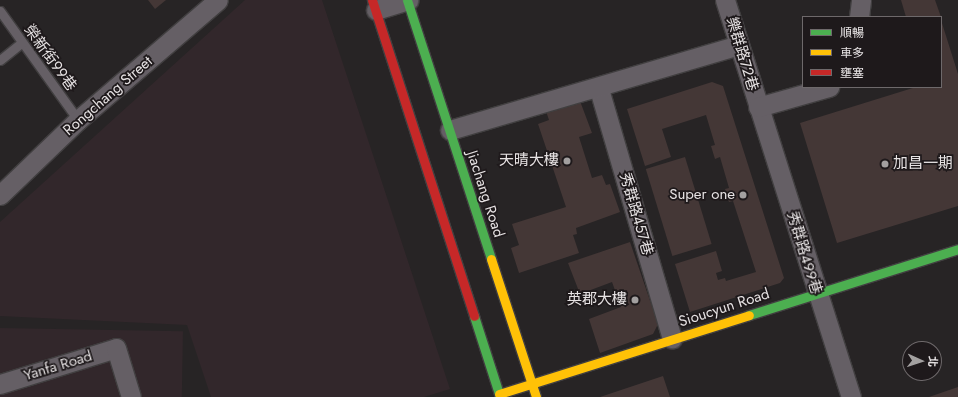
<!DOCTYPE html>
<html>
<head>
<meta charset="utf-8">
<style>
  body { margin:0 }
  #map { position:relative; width:958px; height:397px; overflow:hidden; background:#272425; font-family:Jost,"Noto Sans TC",sans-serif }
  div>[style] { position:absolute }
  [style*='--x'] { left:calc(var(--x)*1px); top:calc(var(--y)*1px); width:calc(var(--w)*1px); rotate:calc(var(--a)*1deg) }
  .built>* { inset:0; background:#32272b; transform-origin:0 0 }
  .building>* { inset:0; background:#443736; transform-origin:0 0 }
  .roads { filter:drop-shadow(1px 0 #413f40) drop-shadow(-1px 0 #413f40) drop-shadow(0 1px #413f40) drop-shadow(0 -1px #413f40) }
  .lane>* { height:9px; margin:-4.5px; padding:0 4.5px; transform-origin:4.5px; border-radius:4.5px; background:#655f65 }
  .street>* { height:19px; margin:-9.5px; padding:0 9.5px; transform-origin:9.5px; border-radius:9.5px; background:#655f65 }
  .fast>* { height:9px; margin:-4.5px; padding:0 4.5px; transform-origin:4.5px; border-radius:4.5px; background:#4caf50 }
  .slow>* { height:9px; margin:-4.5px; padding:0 4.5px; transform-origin:4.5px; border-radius:4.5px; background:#ffc107 }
  .jam>* { height:9px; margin:-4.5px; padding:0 4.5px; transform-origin:4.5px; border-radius:4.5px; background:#c62828 }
  .dots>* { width:11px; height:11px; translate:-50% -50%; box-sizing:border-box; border:2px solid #1e191b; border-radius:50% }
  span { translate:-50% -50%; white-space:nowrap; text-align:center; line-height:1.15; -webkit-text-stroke:3.5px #1e191b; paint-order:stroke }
  .street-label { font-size:15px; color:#e6e2e3 }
  .poi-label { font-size:15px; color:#e6e2e3 }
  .right { translate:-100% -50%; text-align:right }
  .left { translate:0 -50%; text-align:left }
  .legend { position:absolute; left:802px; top:16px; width:140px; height:72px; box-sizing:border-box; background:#1e191b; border:1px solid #6e696b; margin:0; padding:5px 7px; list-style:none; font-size:12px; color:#e6e2e3 }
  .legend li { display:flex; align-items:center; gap:8px; height:20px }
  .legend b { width:20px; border:1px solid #6e696b }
  .north { position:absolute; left:902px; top:341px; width:40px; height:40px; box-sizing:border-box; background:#1e191b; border:1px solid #6e696b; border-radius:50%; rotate:93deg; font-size:11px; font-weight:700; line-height:16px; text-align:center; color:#e6e2e3 }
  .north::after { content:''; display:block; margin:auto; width:14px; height:18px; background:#a3a0a0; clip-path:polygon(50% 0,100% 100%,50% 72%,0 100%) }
</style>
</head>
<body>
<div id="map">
  <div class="built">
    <i style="clip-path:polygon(245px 0,322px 0,450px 389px,424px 397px,211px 397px,187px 325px,0 316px,0 222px)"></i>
    <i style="left:0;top:328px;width:183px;height:69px;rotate:1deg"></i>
  </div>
  <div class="building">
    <i style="clip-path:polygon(148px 0,166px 0,155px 9px)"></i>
    <i style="clip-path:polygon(901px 0,935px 0,941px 17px,906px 17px)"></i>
    <i style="clip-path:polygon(941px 20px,958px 74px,958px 206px,837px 243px,800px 123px,916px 87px,941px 87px)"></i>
    <i style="clip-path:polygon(712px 82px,723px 86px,784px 278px,780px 283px,690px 312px,675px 264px,716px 251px,722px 271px,716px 273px,718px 280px,725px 278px,726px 281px,756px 272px,733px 201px,729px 202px,725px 189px,729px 188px,720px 157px,715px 159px,711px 146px,715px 145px,706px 115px,662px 129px,671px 157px,645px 166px,627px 109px)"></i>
    <i style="clip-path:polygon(580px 101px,592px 133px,579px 137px,592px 178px,602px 175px,606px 185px,610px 184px,620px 212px,576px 228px,577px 234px,573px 235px,579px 253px,519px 273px,511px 248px,519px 245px,512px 224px,566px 207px,538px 124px,549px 120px,546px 111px)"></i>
    <i style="left:685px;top:157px;width:91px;height:41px;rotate:73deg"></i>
    <i style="clip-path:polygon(630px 242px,658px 324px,653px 334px,600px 353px,589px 319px,621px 307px,612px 282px,580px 294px,568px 263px)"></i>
    <i style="clip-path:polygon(663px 376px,670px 397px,600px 397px)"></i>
    <i style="clip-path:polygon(958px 387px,958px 397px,929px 397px)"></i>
  </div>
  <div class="roads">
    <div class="lane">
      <i style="--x:0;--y:11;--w:134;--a:54.4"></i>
      <i style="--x:0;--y:60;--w:28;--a:-39"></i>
    </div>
    <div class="street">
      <i style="--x:725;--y:0;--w:417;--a:72.4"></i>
      <i style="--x:376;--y:10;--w:34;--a:-17"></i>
      <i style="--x:859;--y:17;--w:17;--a:-83"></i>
      <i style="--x:599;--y:89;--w:260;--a:73.7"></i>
      <i style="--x:758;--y:107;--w:74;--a:-15.7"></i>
      <i style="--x:450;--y:130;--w:301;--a:-16.4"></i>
      <i style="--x:0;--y:195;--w:108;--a:-43.9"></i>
      <i style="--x:78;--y:120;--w:184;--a:-40.6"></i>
      <i style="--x:0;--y:384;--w:121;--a:-17.2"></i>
      <i style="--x:116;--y:348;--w:51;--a:73"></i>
    </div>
    <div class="fast">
      <i style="--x:407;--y:0;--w:272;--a:72"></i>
      <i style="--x:749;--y:315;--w:219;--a:-17.5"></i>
      <i style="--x:474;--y:316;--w:85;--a:72.2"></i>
    </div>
    <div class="slow">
      <i style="--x:491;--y:259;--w:145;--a:71.9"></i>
      <i style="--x:499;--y:394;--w:262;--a:-17.5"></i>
    </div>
    <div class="jam">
      <i style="--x:372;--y:0;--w:332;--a:72.1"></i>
    </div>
  </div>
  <div class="dots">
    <i style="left:567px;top:161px;background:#a3a0a0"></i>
    <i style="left:885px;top:164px;background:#a3a0a0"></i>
    <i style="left:743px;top:195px;background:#a3a0a0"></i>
    <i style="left:635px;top:300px;background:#a3a0a0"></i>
  </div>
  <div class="street-label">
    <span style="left:742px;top:54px;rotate:73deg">樂群路72巷</span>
    <span style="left:50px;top:58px;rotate:54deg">榮新街99巷</span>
    <span style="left:108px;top:96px;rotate:-41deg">Rongchang Street</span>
    <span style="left:485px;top:194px;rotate:72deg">Jiachang Road</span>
    <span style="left:636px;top:214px;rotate:74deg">秀群路457巷</span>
    <span style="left:804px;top:253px;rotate:73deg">秀群路499巷</span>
    <span style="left:724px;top:308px;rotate:-18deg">Sioucyun Road</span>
    <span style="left:58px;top:366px;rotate:-17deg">Yanfa Road</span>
  </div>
  <div class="poi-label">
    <span class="right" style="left:559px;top:161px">天晴大樓</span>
    <span class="left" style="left:893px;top:164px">加昌一期</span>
    <span class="right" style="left:735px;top:195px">Super one</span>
    <span class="right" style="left:627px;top:300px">英郡大樓</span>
  </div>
  <ul class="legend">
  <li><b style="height:5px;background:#4caf50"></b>順暢</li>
  <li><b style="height:5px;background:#ffc107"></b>車多</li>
  <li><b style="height:5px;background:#c62828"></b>壅塞</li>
  </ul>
  <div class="north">北</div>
</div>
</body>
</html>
